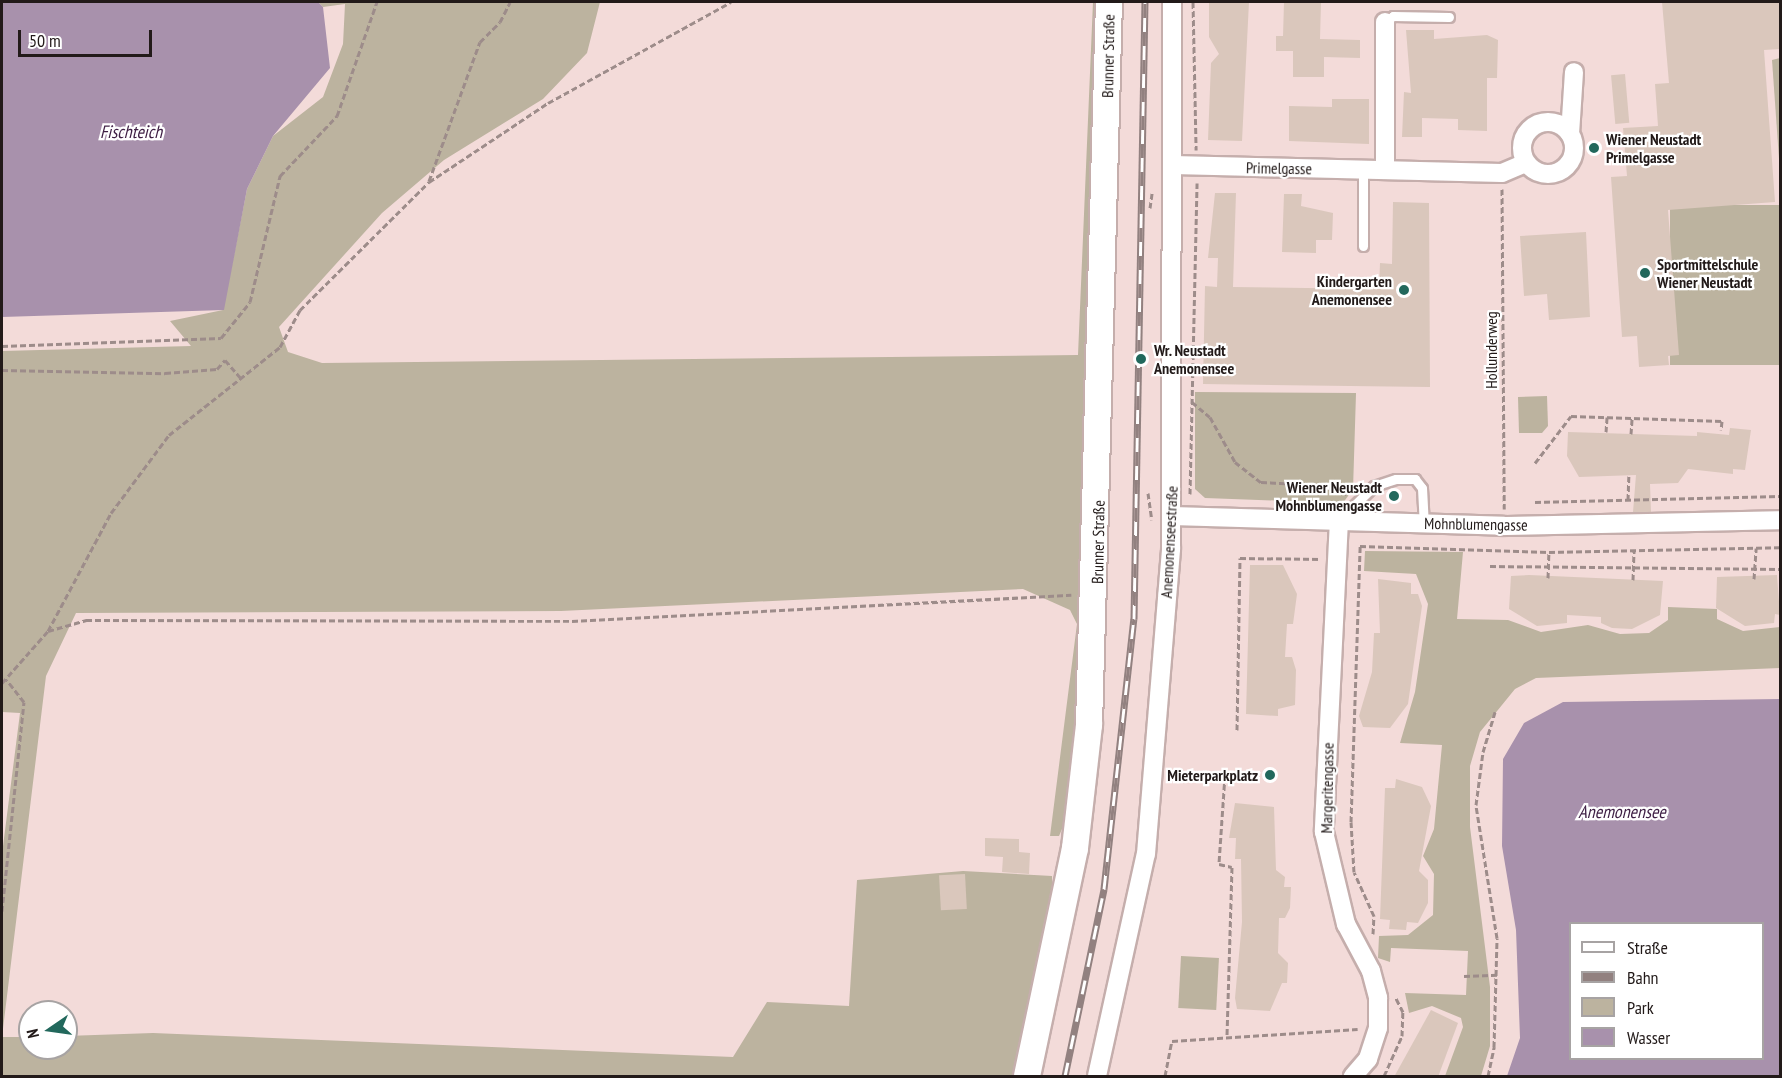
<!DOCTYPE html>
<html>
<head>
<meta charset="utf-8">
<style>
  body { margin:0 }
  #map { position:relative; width:1782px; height:1078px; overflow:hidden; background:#f3dbd9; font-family:"PT Sans Narrow",sans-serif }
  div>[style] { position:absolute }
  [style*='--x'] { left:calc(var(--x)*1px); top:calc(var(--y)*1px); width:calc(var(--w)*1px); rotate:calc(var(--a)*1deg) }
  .green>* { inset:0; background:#bcb39f; transform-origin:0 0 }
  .water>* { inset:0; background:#a891ac }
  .building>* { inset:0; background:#dac7bc; transform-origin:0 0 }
  .path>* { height:3px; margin-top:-1.5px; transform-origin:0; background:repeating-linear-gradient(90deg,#9d8c8a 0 6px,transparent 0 9px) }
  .roads { filter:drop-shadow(2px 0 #c5aeac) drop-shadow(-2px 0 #c5aeac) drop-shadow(0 2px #c5aeac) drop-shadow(0 -2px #c5aeac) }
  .lane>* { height:9px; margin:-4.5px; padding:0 4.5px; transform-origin:4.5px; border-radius:4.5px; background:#fff }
  .street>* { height:18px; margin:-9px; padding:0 9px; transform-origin:9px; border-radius:9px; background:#fff }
  .street>.ring { margin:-9px; padding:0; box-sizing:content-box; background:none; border:18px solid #fff; border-radius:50% }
  .secondary>* { height:26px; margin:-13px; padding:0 13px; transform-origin:13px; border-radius:13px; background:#fff }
  .rail>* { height:7px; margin-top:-3.5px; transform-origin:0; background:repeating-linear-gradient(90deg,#fff 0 14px,#928180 0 28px); box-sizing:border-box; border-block:2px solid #928180 }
  .dots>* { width:16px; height:16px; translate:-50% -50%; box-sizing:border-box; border:3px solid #fff; border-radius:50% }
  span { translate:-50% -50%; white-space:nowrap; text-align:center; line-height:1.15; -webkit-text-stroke:4.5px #fff; paint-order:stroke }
  .street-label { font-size:16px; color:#221a19 }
  .poi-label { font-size:16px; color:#221a19; font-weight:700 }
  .left { translate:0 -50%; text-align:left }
  .right { translate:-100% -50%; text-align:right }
  .water-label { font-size:18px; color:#3e1e44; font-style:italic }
  .frame { position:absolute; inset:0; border:3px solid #221a19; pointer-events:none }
  .legend { position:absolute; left:1569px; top:922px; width:195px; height:138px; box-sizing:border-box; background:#fff; border:2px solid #a7a3a3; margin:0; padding:8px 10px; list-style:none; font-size:18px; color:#221a19 }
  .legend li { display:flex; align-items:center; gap:12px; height:30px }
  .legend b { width:30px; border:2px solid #a7a3a3 }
  .north { position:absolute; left:18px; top:1000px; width:60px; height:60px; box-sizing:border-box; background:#fff; border:2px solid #a7a3a3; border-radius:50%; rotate:257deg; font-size:16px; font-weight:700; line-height:24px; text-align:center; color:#221a19 }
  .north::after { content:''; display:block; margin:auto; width:21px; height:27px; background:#22685c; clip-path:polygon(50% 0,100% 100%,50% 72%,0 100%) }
  .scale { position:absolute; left:18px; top:30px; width:134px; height:27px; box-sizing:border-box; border:3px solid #221a19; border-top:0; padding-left:8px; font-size:18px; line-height:21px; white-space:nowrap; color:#221a19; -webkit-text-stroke:4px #fff; paint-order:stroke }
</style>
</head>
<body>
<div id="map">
  <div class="green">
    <i style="clip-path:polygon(318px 2px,600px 2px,587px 53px,543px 99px,444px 160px,382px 213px,279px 327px,288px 352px,322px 363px,1078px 355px,1093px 2px,1100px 2px,1089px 549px,1080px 585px,1086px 630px,1071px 808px,1059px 836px,1050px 836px,1077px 624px,1070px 610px,1023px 589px,561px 611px,76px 613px,46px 676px,2px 1037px,30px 1037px,30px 1048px,66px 1048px,66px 1036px,153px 1033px,733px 1057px,767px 1002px,849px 1006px,857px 880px,963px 871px,1052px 876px,1053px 918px,1018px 1076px,2px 1076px,2px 854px,20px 713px,2px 712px,2px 351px,191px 346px,170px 321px,223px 310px,247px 189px,273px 136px,323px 97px,343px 44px,345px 4px,323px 7px)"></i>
    <i style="clip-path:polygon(1780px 58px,1780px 173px,1772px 60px)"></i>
    <i style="left:1779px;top:205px;width:160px;height:109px;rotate:90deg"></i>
    <i style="clip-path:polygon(1195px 392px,1356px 393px,1353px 489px,1343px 503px,1205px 498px,1195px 489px)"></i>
    <i style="clip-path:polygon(1547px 396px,1548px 426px,1542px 433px,1519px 433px,1518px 397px)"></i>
    <i style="clip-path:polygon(1365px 551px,1463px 552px,1457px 619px,1508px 620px,1541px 632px,1588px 625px,1620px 634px,1649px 633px,1668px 620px,1668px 607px,1717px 609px,1717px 619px,1743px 631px,1780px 627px,1780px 668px,1536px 678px,1515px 689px,1480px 732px,1470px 766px,1470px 827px,1490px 987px,1490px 1046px,1481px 1076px,1445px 1076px,1463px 1027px,1461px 1018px,1432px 1006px,1409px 1013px,1405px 993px,1466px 995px,1468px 951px,1391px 948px,1390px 962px,1378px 958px,1379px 936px,1408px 935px,1433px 915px,1434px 874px,1423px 856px,1434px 829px,1442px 745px,1400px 743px,1415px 692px,1428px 604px,1416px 574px,1364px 571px)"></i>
    <i style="left:1181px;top:956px;width:38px;height:52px;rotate:3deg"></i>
  </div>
  <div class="water">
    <i style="clip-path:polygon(2px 2px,318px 2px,323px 7px,330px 68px,273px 136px,247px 189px,224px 310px,2px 317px)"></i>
    <i style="clip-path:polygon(evenodd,1780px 699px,1780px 1076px,1507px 1076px,1520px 1038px,1516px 930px,1502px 846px,1503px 759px,1524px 723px,1563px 702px,1780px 699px,1570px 924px,1762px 924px,1762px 1058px,1570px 1058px,1570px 924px)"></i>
  </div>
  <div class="building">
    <i style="clip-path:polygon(1209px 2px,1249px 2px,1242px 141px,1208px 140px,1211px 63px,1219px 54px,1209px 37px)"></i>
    <i style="clip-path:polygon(1284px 2px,1321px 2px,1320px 39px,1360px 40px,1360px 58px,1324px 57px,1324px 77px,1293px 77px,1293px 51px,1276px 51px,1276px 36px,1283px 36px)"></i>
    <i style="clip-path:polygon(1662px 2px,1780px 2px,1780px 49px,1764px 50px,1775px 202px,1668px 210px,1679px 355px,1668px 356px,1669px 365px,1639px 367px,1637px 336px,1622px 337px,1611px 177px,1627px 176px,1623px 128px,1658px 126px,1655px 84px,1669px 83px)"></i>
    <i style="clip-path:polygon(1406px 30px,1434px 30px,1434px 39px,1487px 35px,1498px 40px,1497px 78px,1487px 78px,1487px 131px,1458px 130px,1458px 119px,1422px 118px,1422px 137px,1402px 137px,1404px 92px,1411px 93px)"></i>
    <i style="left:1625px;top:74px;width:49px;height:14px;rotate:85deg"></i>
    <i style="clip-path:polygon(1332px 99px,1369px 99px,1369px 144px,1289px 141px,1289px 106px,1332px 107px)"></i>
    <i style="clip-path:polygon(1215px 193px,1236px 193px,1233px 287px,1379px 289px,1380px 263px,1392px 264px,1393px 202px,1429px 203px,1430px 387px,1203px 384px,1205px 286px,1217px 287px,1218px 258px,1208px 258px)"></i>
    <i style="clip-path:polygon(1284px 194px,1302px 194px,1301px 206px,1333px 213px,1332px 240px,1316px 240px,1316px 253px,1282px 252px)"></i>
    <i style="clip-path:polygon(1586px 232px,1590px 317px,1549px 320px,1547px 294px,1524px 296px,1520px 236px)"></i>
    <i style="clip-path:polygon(1730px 428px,1751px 430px,1745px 470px,1733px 469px,1733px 474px,1688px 469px,1678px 483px,1650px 484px,1651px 512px,1633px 512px,1636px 475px,1579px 477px,1567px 456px,1568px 432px,1697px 436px,1697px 432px,1729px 435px)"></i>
    <i style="clip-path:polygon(1250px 565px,1283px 565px,1297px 594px,1293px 624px,1287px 624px,1285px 657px,1292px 657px,1296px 670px,1295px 705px,1278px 709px,1278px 716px,1246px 714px)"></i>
    <i style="clip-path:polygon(1529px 575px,1663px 581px,1660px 615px,1632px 629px,1612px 628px,1601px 623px,1601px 617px,1567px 615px,1567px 623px,1537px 626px,1509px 609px,1511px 576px)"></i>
    <i style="clip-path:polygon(1777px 575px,1780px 615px,1775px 614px,1774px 623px,1745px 626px,1716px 608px,1717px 577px)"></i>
    <i style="clip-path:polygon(1378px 579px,1411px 583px,1411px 594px,1418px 594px,1422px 606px,1408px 704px,1390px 728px,1363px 727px,1359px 716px,1372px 672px,1374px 633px,1380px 633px)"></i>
    <i style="clip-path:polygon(1396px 779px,1422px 787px,1431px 806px,1419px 871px,1428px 880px,1428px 903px,1418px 923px,1407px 922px,1406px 930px,1389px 929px,1390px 920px,1380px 919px,1385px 788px,1395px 788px)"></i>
    <i style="clip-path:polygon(1235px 803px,1274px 807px,1276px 870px,1285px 877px,1284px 887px,1291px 887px,1290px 908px,1285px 918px,1279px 918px,1278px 953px,1288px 963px,1287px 983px,1282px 983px,1270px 1011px,1237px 1009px,1235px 998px,1242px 922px,1241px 859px,1235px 859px,1236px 838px,1229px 838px)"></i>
    <i style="clip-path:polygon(985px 838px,1019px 839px,1019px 852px,1030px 853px,1029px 874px,1002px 872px,1003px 857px,985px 856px)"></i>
    <i style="left:965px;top:874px;width:35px;height:26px;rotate:87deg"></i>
    <i style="clip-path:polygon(1431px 1010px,1458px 1023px,1438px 1077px,1394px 1077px)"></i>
  </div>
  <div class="path">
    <i style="--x:1193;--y:2;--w:148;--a:88.8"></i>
    <i style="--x:429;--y:181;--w:148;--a:-69.9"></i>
    <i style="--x:480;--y:42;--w:28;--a:-45"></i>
    <i style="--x:500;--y:22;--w:22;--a:-63"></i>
    <i style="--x:1502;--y:189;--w:320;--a:89.6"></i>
    <i style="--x:1150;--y:208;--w:15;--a:-82"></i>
    <i style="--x:2;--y:346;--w:219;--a:-2.1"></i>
    <i style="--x:221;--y:338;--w:46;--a:-51.1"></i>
    <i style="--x:250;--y:302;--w:130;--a:-76.6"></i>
    <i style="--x:280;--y:176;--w:83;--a:-46.5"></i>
    <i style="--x:337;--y:116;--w:121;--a:-70.7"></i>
    <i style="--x:2;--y:370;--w:163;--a:1.1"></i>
    <i style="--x:165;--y:373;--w:52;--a:-4.4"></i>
    <i style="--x:217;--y:369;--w:12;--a:-48"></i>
    <i style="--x:225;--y:360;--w:23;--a:49"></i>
    <i style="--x:1192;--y:402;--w:23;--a:40"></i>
    <i style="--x:1210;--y:417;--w:51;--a:60.9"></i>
    <i style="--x:1235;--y:462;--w:33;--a:38"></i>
    <i style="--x:1261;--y:482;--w:59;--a:2.9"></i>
    <i style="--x:1320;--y:485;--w:28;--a:19"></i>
    <i style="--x:1606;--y:432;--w:15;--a:-86"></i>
    <i style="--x:1631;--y:434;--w:16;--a:-86"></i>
    <i style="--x:1535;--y:463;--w:59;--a:-52.5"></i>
    <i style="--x:1571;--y:416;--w:151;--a:1.9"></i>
    <i style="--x:1722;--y:421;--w:9;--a:96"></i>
    <i style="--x:1148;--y:493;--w:27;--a:82"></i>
    <i style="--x:1190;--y:494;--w:311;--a:-88.7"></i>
    <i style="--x:1628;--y:500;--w:24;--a:-88"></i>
    <i style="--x:1535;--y:502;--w:245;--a:-1.4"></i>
    <i style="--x:1490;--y:566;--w:290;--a:0.6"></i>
    <i style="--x:1548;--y:578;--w:26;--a:-88"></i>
    <i style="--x:1754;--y:579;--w:31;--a:-86"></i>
    <i style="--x:1633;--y:580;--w:30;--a:-88"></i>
    <i style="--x:48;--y:631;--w:134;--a:-61.9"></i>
    <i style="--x:111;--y:513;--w:97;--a:-53.4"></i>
    <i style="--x:169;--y:435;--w:142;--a:-38.4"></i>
    <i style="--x:280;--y:347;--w:42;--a:-61.6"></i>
    <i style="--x:300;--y:310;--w:182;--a:-44.8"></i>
    <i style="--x:429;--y:182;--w:143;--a:-33.6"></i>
    <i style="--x:548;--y:103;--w:209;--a:-28.9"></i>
    <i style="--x:2;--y:683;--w:69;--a:-48.5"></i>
    <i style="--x:48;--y:631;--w:40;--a:-16"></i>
    <i style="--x:86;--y:620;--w:486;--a:0.1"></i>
    <i style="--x:572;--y:621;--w:500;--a:-3"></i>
    <i style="--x:1237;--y:730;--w:172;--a:-89"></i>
    <i style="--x:1240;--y:558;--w:81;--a:0.7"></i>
    <i style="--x:1225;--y:775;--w:89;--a:93.9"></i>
    <i style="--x:1219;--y:864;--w:13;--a:13"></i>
    <i style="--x:1232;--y:867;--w:170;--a:91.7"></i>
    <i style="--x:2;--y:911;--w:210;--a:-84"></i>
    <i style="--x:24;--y:702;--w:28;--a:-128"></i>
    <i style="--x:1373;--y:934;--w:18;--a:-87"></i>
    <i style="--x:1374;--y:916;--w:48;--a:-114.4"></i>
    <i style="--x:1354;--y:872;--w:50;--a:-93.4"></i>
    <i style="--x:1351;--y:822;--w:276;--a:-88.1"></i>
    <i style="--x:1360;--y:546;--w:189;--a:1.8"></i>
    <i style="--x:1549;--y:552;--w:231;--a:-1.2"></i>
    <i style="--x:1464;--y:976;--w:34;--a:-2"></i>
    <i style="--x:1165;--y:1076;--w:36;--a:-79"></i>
    <i style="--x:1172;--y:1041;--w:186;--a:-3.7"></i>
    <i style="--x:1384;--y:1076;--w:44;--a:-65.8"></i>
    <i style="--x:1402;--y:1036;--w:24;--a:-88"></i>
    <i style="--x:1403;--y:1012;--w:16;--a:-117"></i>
    <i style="--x:1488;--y:1076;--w:30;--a:-78"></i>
    <i style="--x:1494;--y:1047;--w:109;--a:-88.4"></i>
    <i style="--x:1497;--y:938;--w:135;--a:-99"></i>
    <i style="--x:1476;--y:805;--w:53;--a:-82.5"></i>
    <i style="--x:1483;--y:752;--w:42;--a:-73.3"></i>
  </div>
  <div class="roads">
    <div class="lane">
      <i style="--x:1385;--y:22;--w:10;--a:-37"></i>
      <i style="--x:1393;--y:16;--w:56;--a:1"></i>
      <i style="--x:1363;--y:170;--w:76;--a:90"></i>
      <i style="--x:1339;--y:520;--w:49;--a:-44.2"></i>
      <i style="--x:1374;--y:486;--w:23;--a:-18"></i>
      <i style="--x:1396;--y:479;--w:19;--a:0"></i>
      <i style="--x:1415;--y:479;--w:11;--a:52"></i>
      <i style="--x:1422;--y:488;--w:35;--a:87"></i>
    </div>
    <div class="street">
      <i style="--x:1385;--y:22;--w:148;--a:90"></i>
      <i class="ring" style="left:1522px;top:122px;width:34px;height:34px"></i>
      <i style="--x:1570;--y:134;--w:62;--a:-86.3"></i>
      <i style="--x:1173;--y:165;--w:329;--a:1.4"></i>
      <i style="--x:1502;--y:173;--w:25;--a:-23"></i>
      <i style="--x:1172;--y:516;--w:332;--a:1.7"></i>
      <i style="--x:1504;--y:526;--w:276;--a:-1.2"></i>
      <i style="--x:1339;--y:520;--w:312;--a:92.8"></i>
      <i style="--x:1324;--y:832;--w:95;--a:76.6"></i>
      <i style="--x:1346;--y:924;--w:53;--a:62"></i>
      <i style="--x:1371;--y:971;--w:28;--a:75"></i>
      <i style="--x:1378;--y:998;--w:30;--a:90"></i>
      <i style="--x:1378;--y:1028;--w:33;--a:108"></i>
      <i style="--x:1368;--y:1059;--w:23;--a:131"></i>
      <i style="--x:1097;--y:1076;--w:227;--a:-77.6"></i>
      <i style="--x:1146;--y:854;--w:306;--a:-85.3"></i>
      <i style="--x:1171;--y:549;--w:547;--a:-89.9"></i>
    </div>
    <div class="secondary">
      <i style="--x:1027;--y:1076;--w:233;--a:-78.1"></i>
      <i style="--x:1075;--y:848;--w:124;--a:-83.5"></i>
      <i style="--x:1089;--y:725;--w:723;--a:-88.42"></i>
    </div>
  </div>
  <div class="rail">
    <i style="--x:1065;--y:1076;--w:191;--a:-78.2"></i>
    <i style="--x:1104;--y:889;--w:272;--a:-83.7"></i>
    <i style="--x:1134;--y:619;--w:617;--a:-88.98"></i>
  </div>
  <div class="dots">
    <i style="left:1594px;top:148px;background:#22685c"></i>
    <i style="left:1645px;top:273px;background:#22685c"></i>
    <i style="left:1404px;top:290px;background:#22685c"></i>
    <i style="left:1141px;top:359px;background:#22685c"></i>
    <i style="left:1394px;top:496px;background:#22685c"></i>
    <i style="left:1270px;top:775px;background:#22685c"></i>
  </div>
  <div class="street-label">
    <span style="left:1108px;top:56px;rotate:-89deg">Brunner Straße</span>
    <span style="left:1279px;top:168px;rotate:1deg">Primelgasse</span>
    <span style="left:1491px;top:350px;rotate:-90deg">Hollunderweg</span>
    <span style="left:1476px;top:524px;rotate:1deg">Mohnblumengasse</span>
    <span style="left:1098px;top:542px;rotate:-89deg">Brunner Straße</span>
    <span style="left:1169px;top:542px;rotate:-87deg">Anemonenseestraße</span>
    <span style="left:1327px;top:788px;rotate:-89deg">Margeritengasse</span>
  </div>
  <div class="poi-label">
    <span class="left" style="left:1606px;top:148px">Wiener Neustadt<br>Primelgasse</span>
    <span class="left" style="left:1657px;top:273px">Sportmittelschule<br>Wiener Neustadt</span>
    <span class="right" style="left:1392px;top:290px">Kindergarten<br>Anemonensee</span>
    <span class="left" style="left:1154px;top:359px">Wr. Neustadt<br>Anemonensee</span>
    <span class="right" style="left:1382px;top:496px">Wiener Neustadt<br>Mohnblumengasse</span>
    <span class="right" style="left:1258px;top:775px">Mieterparkplatz</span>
  </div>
  <div class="water-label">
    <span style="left:131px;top:132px">Fischteich</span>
    <span style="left:1622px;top:812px">Anemonensee</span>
  </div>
  <div class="frame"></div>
  <ul class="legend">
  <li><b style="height:8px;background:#fff"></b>Straße</li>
  <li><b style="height:8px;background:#928180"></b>Bahn</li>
  <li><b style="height:16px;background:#bcb39f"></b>Park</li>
  <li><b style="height:16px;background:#a891ac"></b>Wasser</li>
  </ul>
  <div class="north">N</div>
  <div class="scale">50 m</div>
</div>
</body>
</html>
